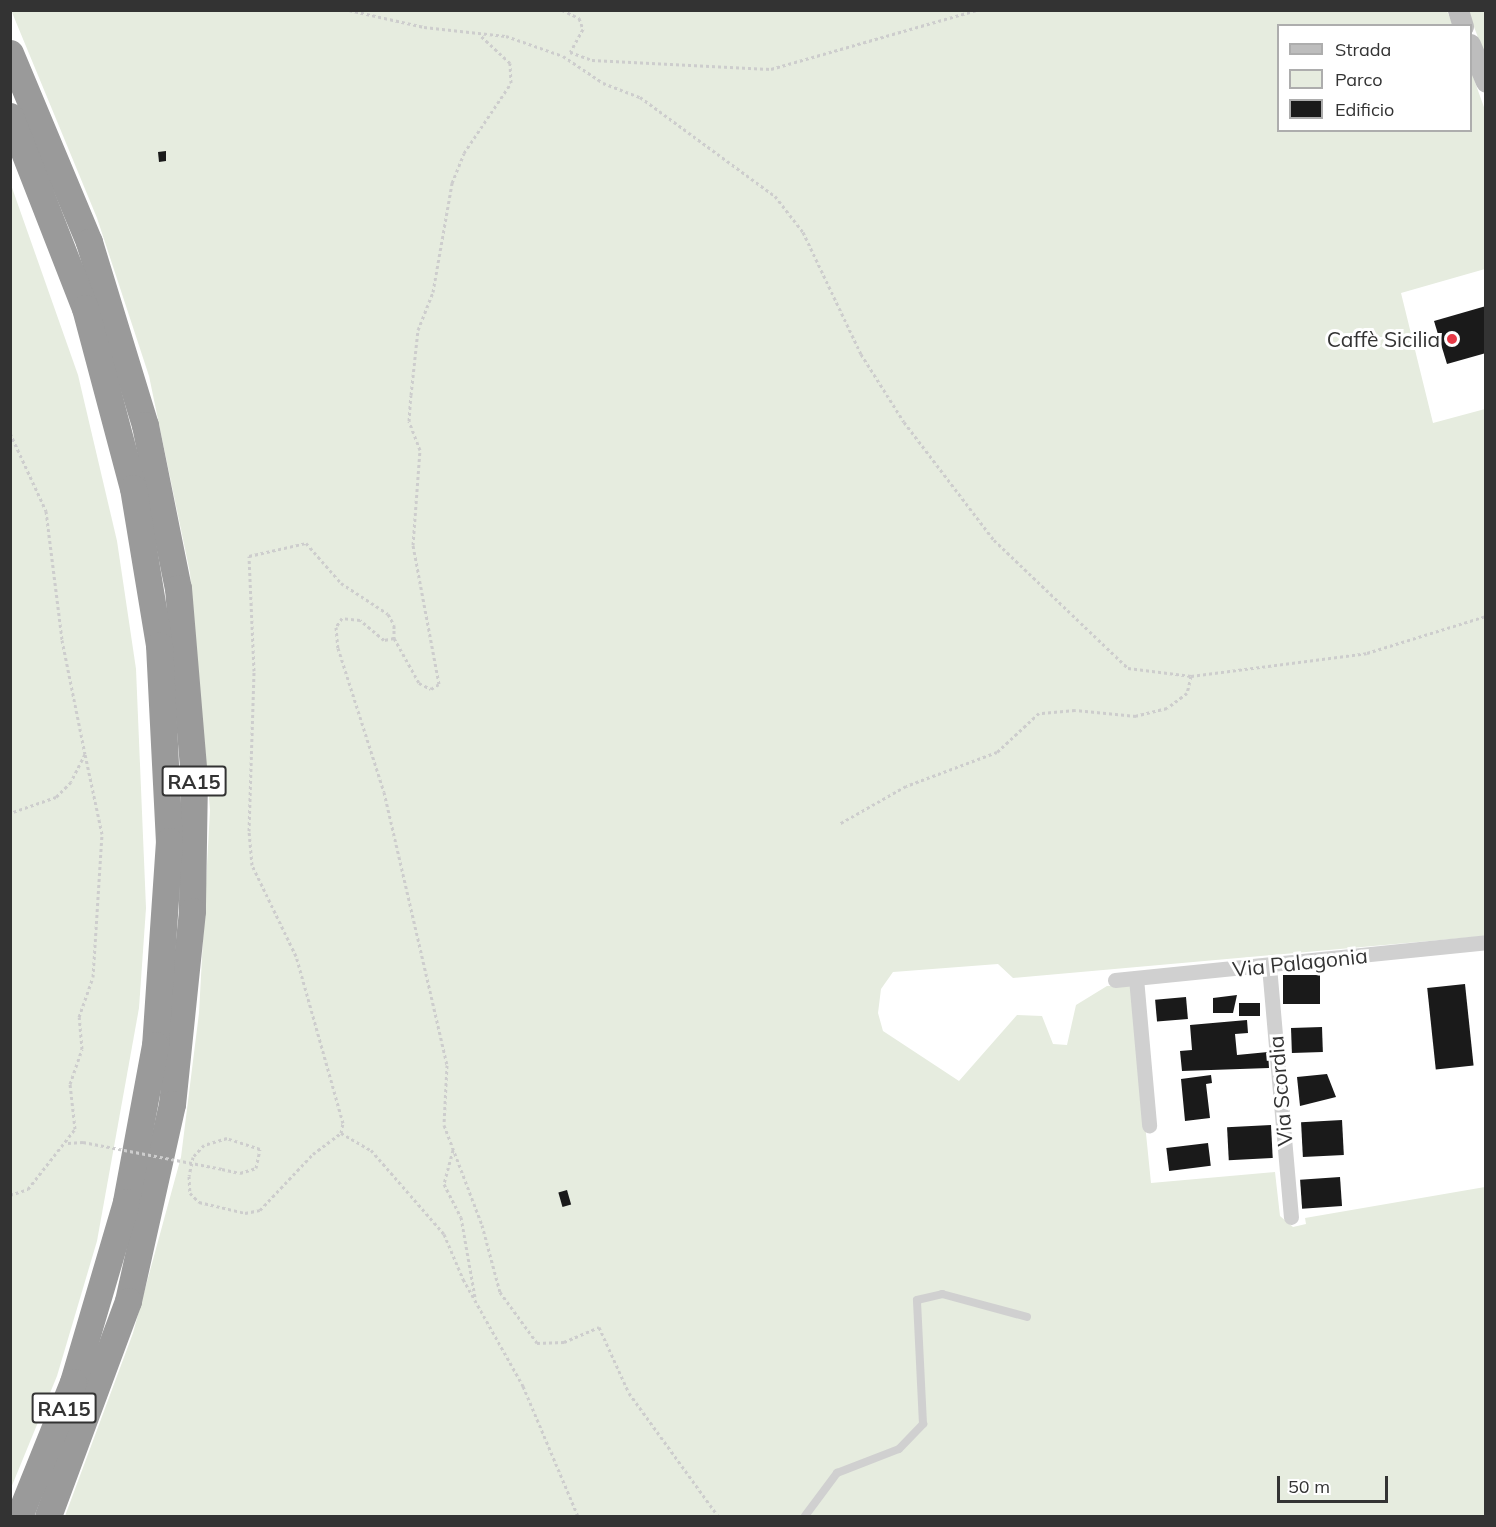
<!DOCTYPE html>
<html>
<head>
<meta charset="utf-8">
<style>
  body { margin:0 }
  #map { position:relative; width:1496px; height:1527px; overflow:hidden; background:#fff; font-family:Mulish,sans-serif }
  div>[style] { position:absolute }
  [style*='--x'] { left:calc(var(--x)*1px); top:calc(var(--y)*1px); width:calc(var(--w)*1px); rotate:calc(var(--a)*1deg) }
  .green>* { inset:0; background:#e6ecdf }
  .building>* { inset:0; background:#1a1a1a; transform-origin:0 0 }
  .path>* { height:3px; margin-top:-1.5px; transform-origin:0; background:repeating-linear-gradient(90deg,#cdcdcd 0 3px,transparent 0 6px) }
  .lane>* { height:8px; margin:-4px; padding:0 4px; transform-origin:4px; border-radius:4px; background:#d0d0d0 }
  .street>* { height:15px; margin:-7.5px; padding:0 7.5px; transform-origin:7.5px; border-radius:7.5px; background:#d0d0d0 }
  .secondary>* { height:21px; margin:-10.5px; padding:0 10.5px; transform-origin:10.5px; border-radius:10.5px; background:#bdbdbd }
  .highway>* { height:27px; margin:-13.5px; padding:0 13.5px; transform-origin:13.5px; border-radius:13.5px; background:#9a9a9a }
  .path-bridge>* { height:3px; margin-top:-1.5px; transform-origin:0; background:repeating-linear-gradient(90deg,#cdcdcd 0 3px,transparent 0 6px) }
  .dots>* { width:16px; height:16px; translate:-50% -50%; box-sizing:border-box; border:3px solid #fff; border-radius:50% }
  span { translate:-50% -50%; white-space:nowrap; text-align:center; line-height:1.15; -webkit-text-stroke:6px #fff; paint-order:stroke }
  .shield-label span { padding:2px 4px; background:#fff; border:2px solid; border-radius:4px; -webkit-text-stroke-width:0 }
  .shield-label { font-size:20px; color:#333; font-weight:700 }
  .poi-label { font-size:21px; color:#333 }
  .right { translate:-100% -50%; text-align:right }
  .street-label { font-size:21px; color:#333 }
  .frame { position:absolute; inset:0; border:12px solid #333; pointer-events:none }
  .legend { position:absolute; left:1277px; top:24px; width:195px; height:108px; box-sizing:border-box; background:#fff; border:2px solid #adadad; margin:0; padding:8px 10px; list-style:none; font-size:18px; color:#333 }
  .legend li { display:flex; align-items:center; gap:12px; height:30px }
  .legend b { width:30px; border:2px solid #adadad }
  .scale { position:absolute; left:1277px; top:1476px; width:111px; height:27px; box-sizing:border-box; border:3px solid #333; border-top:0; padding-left:8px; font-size:18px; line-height:21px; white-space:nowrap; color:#333; -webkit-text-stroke:4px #fff; paint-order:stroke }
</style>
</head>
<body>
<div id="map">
  <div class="green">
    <i style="clip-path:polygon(11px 10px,1447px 11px,1453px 25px,1278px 26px,1278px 130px,1470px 130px,1471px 71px,1485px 110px,1485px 269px,1401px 293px,1433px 423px,1485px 409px,1485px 936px,1013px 978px,998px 964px,893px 972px,881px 989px,878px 1013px,883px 1031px,959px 1081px,1017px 1015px,1042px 1016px,1053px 1044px,1067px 1045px,1076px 1005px,1107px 986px,1131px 985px,1151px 1183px,1275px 1172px,1280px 1216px,1293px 1227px,1306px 1224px,1305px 1218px,1485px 1187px,1485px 1516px,65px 1516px,133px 1333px,181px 1157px,199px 1013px,210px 810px,190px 573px,149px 376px,97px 218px)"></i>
    <i style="clip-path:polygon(1468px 11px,1485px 11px,1485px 56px)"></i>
    <i style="clip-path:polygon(10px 182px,78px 375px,117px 541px,136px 669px,146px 908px,139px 1008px,97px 1241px,57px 1376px,11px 1488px)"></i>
  </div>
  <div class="building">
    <i style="clip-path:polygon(166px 151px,166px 161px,159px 162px,158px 152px)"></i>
    <i style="clip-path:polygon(1486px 306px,1486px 353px,1447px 364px,1434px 321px)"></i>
    <i style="left:1320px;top:975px;width:29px;height:37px;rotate:90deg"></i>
    <i style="left:1465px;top:984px;width:82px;height:38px;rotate:84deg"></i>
    <i style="clip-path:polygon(1237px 995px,1233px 1013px,1213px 1013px,1213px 998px)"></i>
    <i style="left:1186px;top:997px;width:22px;height:31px;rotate:85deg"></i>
    <i style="left:1260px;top:1003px;width:13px;height:21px;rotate:90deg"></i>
    <i style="clip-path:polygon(1247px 1020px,1248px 1033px,1235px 1034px,1237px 1055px,1268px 1052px,1269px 1068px,1182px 1071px,1180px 1051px,1192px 1050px,1190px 1025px)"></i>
    <i style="left:1322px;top:1027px;width:25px;height:31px;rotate:88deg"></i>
    <i style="clip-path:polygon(1327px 1074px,1336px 1097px,1300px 1106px,1297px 1077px)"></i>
    <i style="clip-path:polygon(1211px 1075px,1212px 1083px,1206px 1084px,1210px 1118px,1185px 1121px,1181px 1079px)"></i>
    <i style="left:1342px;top:1120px;width:35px;height:41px;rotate:87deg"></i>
    <i style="left:1271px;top:1125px;width:33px;height:44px;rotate:87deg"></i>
    <i style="left:1208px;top:1143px;width:23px;height:42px;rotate:83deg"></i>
    <i style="left:1340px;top:1177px;width:29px;height:40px;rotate:86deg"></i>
    <i style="left:567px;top:1190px;width:15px;height:9px;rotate:74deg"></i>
  </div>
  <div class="path">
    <i style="--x:349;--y:10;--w:77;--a:12.8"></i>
    <i style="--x:424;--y:27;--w:82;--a:6.3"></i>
    <i style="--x:506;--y:36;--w:60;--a:19.3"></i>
    <i style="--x:563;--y:56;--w:48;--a:34"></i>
    <i style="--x:603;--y:83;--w:40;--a:21"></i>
    <i style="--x:640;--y:97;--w:167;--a:36.3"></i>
    <i style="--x:775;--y:196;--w:46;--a:52.1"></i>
    <i style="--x:803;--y:232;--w:135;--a:64.6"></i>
    <i style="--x:861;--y:354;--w:80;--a:57.7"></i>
    <i style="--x:904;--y:422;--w:148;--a:52.7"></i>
    <i style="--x:994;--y:540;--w:185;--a:43.7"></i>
    <i style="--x:1128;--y:668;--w:64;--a:7.2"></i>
    <i style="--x:1191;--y:676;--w:17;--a:103"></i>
    <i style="--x:1187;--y:693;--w:25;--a:143"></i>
    <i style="--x:1167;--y:708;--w:32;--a:166"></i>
    <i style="--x:1136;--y:716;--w:61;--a:-174.4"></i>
    <i style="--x:1075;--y:710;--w:36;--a:175"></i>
    <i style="--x:1039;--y:713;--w:57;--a:137.1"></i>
    <i style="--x:997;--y:752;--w:97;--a:159.5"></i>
    <i style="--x:906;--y:786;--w:77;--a:150.4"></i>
    <i style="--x:562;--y:10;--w:19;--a:25"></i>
    <i style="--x:579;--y:18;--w:12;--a:70"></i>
    <i style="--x:583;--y:29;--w:26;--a:119"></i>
    <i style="--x:570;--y:52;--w:23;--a:20"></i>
    <i style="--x:592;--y:60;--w:179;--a:2.9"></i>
    <i style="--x:771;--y:69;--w:214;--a:-16"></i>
    <i style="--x:10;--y:433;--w:86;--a:65.2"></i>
    <i style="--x:46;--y:511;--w:130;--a:82.9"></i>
    <i style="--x:62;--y:640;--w:116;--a:78.6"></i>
    <i style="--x:85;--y:754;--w:31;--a:117"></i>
    <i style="--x:71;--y:782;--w:21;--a:135"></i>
    <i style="--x:56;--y:797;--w:49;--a:160.8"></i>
    <i style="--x:394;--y:638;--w:51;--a:60.9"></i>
    <i style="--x:419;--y:683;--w:13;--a:27"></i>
    <i style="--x:431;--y:689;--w:9;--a:-32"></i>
    <i style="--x:439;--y:684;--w:141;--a:-100.6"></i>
    <i style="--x:413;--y:545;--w:95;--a:-85.8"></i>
    <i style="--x:420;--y:450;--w:31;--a:-111"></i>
    <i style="--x:409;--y:421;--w:26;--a:-86"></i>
    <i style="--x:411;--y:395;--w:65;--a:-83.9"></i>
    <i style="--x:418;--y:330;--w:41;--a:-68.5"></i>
    <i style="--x:433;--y:292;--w:111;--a:-80.1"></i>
    <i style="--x:452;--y:183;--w:32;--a:-68"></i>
    <i style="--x:464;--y:153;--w:84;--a:-56.1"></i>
    <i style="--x:511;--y:83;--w:20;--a:-93"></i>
    <i style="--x:510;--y:63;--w:41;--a:-137"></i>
    <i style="--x:1191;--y:676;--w:177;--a:-7.4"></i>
    <i style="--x:1367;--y:653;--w:125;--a:-17.3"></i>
    <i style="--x:341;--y:1133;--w:34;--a:30"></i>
    <i style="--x:371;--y:1150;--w:111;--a:49"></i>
    <i style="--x:444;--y:1234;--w:49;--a:67.1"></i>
    <i style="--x:463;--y:1279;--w:123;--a:60.7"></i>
    <i style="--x:523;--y:1386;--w:141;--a:67.1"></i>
    <i style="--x:68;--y:1143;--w:15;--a:-4"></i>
    <i style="--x:453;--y:1150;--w:35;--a:105"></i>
    <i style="--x:444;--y:1184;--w:37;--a:63"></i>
    <i style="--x:461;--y:1217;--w:81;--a:80.1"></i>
    <i style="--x:222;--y:1169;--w:18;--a:13"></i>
    <i style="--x:240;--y:1173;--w:17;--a:-17"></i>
    <i style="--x:256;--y:1168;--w:19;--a:-78"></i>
    <i style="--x:260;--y:1149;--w:35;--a:-162"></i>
    <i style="--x:227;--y:1138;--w:24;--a:163"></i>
    <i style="--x:204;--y:1145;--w:16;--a:133"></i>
    <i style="--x:193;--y:1157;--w:19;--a:102"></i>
    <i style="--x:189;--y:1176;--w:17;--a:87"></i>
    <i style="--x:190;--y:1193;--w:13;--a:45"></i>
    <i style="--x:199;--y:1202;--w:47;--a:13.4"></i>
    <i style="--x:245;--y:1213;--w:15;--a:-11"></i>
    <i style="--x:260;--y:1210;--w:77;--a:-46.6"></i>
    <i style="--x:313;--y:1154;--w:35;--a:-37"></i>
    <i style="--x:341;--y:1133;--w:10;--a:-79"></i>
    <i style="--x:343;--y:1123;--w:173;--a:-105.7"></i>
    <i style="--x:296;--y:956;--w:101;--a:-115.8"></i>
    <i style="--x:252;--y:865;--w:34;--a:-95"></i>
    <i style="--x:249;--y:831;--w:160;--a:-88.2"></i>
    <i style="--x:254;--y:671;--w:115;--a:-92.5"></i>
    <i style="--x:249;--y:556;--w:58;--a:-12.8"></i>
    <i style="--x:306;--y:543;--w:53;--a:48.8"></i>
    <i style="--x:341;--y:583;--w:56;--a:33.4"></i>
    <i style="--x:388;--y:614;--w:13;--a:61"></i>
    <i style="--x:394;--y:625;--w:13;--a:90"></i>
    <i style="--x:394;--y:638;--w:10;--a:169"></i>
    <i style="--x:384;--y:640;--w:31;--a:-140"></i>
    <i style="--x:360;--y:620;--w:18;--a:-174"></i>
    <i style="--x:342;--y:618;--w:11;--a:124"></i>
    <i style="--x:336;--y:627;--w:21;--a:85"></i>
    <i style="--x:338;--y:648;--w:151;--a:72.3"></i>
    <i style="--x:384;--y:792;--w:280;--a:77"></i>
    <i style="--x:447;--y:1065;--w:60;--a:92.9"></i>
    <i style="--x:444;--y:1125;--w:107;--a:69.2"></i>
    <i style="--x:482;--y:1225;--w:69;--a:75"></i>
    <i style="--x:500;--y:1292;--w:63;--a:54"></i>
    <i style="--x:537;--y:1343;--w:27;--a:-2"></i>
    <i style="--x:564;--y:1342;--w:38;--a:-23"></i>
    <i style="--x:599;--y:1327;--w:72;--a:65.6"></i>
    <i style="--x:629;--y:1393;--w:152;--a:54.1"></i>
    <i style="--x:10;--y:1195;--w:19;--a:-18"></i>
    <i style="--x:28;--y:1189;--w:76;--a:-51.9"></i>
    <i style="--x:75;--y:1129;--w:45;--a:-96.3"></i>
    <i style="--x:70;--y:1084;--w:37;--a:-71"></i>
    <i style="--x:82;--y:1049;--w:32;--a:-95"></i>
    <i style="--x:79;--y:1017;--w:42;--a:-70.7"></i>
    <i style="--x:93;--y:977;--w:143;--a:-86.4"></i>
    <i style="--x:102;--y:834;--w:82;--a:-102"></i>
  </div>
  <div class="lane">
    <i style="--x:805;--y:1516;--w:54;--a:-53.3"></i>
    <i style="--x:837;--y:1473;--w:66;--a:-21.2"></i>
    <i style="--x:899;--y:1449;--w:35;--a:-46"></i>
    <i style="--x:923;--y:1424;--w:124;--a:-92.8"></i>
    <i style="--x:917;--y:1300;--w:26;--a:-13"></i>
    <i style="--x:942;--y:1294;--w:88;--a:15.1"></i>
  </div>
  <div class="street">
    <i style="--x:1269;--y:966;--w:252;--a:85"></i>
    <i style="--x:1136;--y:978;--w:148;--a:84.9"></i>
    <i style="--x:1115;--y:980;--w:373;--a:-5.8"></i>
  </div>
  <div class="secondary">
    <i style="--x:1458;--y:10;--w:17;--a:73"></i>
    <i style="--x:1470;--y:44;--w:41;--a:67.2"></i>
  </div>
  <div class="highway">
    <i style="--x:10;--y:53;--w:205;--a:67.3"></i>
    <i style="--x:89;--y:242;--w:191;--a:73"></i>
    <i style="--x:145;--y:425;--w:166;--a:78.6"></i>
    <i style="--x:178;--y:588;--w:190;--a:85.2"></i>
    <i style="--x:194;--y:777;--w:134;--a:90.9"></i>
    <i style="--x:192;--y:911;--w:194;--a:95.9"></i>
    <i style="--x:172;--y:1104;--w:202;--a:102.6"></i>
    <i style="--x:128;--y:1301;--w:229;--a:110.4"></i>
    <i style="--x:10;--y:116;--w:206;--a:68.7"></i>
    <i style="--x:85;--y:308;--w:186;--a:75.1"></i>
    <i style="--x:133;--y:488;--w:159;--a:80.6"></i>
    <i style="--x:159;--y:645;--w:196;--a:87.1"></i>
    <i style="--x:169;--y:841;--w:204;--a:93.9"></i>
    <i style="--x:155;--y:1045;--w:160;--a:100.5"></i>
    <i style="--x:126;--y:1202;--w:188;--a:106.4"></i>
    <i style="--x:73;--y:1382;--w:144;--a:111.9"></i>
  </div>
  <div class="path-bridge">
    <i style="--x:83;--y:1142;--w:142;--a:11"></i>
  </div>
  <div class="dots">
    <i style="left:1452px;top:339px;background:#e63946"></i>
  </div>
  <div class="shield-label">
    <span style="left:194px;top:781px">RA15</span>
    <span style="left:64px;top:1408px">RA15</span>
  </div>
  <div class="poi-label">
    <span class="right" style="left:1440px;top:339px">Caffè Sicilia</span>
  </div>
  <div class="street-label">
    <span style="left:1300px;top:962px;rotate:-6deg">Via Palagonia</span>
    <span style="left:1280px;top:1091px;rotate:-95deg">Via Scordia</span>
  </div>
  <div class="frame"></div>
  <ul class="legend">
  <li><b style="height:8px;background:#bdbdbd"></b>Strada</li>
  <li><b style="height:16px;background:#e6ecdf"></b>Parco</li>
  <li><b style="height:16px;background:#1a1a1a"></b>Edificio</li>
  </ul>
  <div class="scale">50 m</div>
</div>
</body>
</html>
